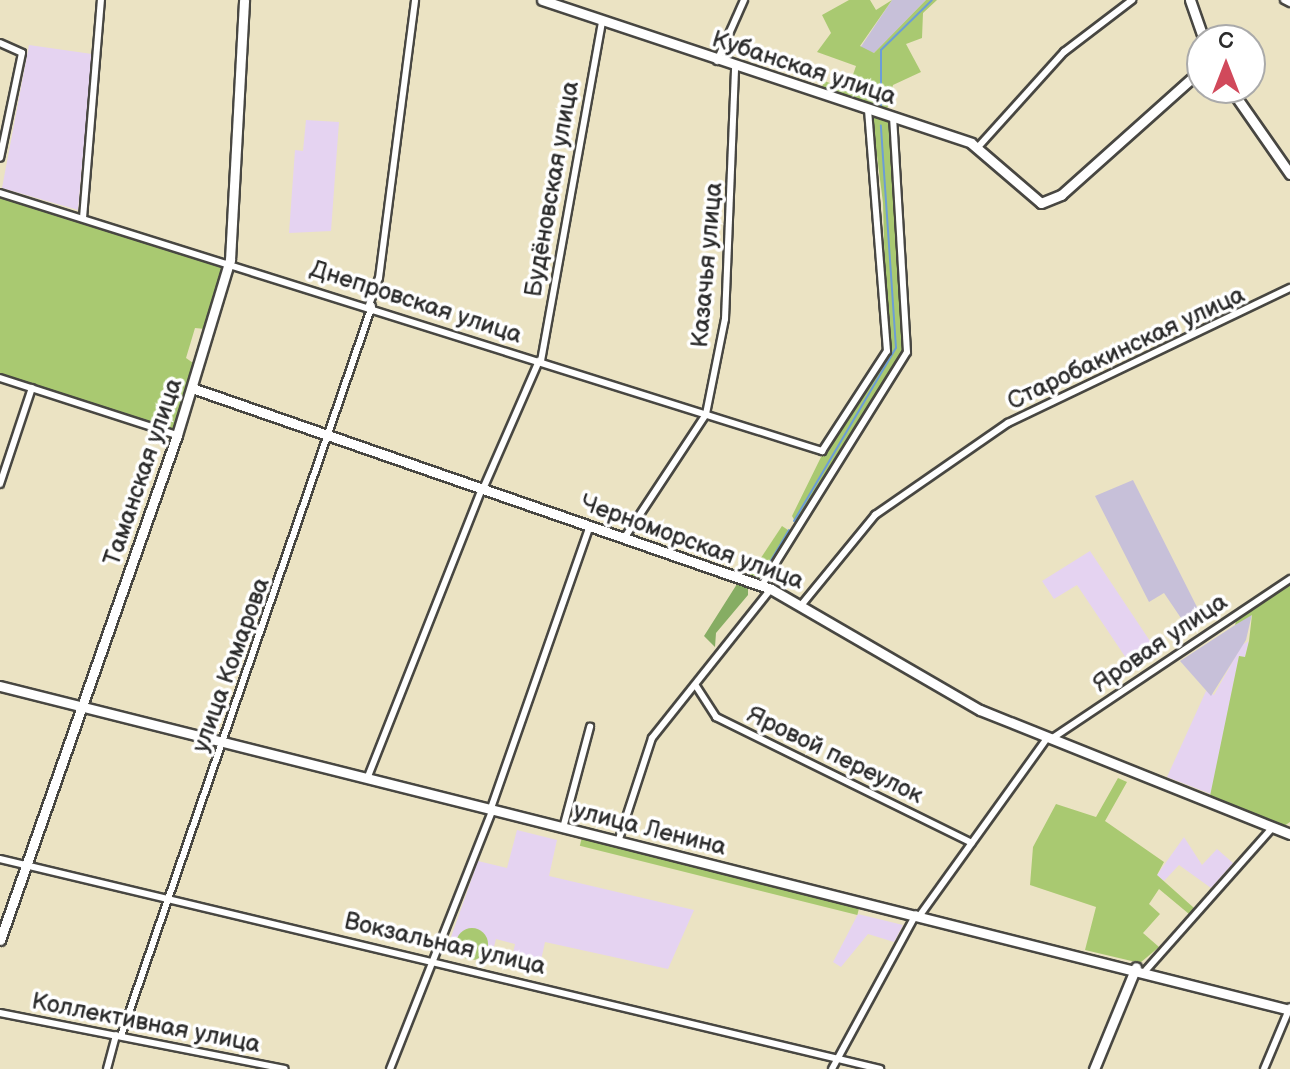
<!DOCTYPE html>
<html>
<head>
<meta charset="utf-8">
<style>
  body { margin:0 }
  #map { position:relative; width:1290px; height:1069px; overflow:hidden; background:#ebe3c3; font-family:"Balsamiq Sans",sans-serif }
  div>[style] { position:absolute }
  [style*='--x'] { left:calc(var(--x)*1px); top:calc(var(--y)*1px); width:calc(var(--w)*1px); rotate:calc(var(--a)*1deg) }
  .built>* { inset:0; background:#e5d3f1 }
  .industrial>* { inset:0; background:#c7c0d9 }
  .green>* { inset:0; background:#a9c971; transform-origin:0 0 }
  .round { border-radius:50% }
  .forest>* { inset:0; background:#86ad63 }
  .stream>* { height:2px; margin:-1px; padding:0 1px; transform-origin:1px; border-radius:1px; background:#6c9dd7 }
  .roads { filter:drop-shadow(2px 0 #484742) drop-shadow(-2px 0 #484742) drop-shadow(0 2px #484742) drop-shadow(0 -2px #484742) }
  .street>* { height:6px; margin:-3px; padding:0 3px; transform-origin:3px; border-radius:3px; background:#fff }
  .secondary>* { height:9px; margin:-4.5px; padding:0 4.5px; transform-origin:4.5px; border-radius:4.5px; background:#fff }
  span { translate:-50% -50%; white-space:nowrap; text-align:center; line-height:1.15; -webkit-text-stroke:7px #fff; paint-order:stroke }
  .street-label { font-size:24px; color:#2b2b2b }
  .north { position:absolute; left:1186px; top:24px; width:80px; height:80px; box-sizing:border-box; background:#fff; border:2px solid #aaa; border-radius:50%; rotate:0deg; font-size:22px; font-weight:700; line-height:32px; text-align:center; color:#2b2b2b }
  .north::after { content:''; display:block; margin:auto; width:28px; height:36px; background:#d1495b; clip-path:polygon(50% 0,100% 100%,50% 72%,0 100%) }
</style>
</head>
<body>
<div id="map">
  <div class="built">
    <i style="clip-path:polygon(29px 45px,92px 54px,78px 210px,2px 188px)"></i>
    <i style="clip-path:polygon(306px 120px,339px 122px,331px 231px,289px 233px,295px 150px,303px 151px)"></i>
    <i style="clip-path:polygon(1090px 551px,1156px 650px,1132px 667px,1077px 585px,1054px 599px,1042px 581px)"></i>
    <i style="clip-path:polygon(1249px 641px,1245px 657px,1239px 656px,1211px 794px,1167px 777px,1206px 691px,1214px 695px,1242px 645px)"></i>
    <i style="clip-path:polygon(517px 830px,557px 840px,549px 876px,694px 910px,668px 969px,545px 942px,538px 974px,510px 967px,515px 944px,496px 939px,490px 962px,446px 951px,478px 861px,507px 868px)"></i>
    <i style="clip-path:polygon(1184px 837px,1202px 865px,1217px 849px,1233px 863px,1211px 888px,1179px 865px,1164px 881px,1157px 875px)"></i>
    <i style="clip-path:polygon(858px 914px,903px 925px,894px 942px,868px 934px,841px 967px,833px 962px)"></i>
  </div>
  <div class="industrial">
    <i style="clip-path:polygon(892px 0,926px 0,874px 53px,860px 48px)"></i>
    <i style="clip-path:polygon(1133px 480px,1202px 617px,1187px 627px,1164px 593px,1149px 602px,1095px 496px)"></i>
    <i style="clip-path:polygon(1252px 614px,1246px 640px,1211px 696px,1180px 661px)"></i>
  </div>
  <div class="green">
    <i style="clip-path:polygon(849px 0,870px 0,876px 10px,892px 0,860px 46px,874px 53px,926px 0,937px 0,923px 13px,922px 38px,906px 44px,921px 72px,893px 85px,886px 114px,820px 93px,824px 81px,848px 89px,856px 66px,817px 52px,831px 33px,822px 15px)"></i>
    <i style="clip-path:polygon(872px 116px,890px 121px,903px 352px,796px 523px,792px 516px,823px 453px,887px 356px,883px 203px)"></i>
    <i style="clip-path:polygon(0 195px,225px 261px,205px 329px,195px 328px,186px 358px,196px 365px,175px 430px,0 376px)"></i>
    <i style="clip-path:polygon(782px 526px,791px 532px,762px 581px,749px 576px)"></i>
    <i style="clip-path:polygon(1290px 582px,1290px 822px,1284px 826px,1210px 796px,1239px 656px,1245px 657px,1249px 641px,1252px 615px,1235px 625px,1238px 615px)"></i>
    <i style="clip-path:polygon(1118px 778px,1127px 782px,1105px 821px,1164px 862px,1157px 875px,1194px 908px,1189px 914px,1159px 889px,1149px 904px,1160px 914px,1143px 933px,1159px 947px,1140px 963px,1085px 950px,1096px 907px,1030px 885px,1033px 847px,1056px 804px,1096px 817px)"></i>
    <i style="left:582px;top:837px;width:286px;height:9px;rotate:14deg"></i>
    <i class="round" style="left:456px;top:928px;width:32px;height:32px"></i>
  </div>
  <div class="forest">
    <i style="clip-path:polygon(737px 584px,748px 586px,748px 595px,716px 633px,715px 647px,704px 636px)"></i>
  </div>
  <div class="stream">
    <i style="--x:881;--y:108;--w:58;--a:-90"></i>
    <i style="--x:881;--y:50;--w:71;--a:-44.4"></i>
    <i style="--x:794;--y:521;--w:201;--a:-59.5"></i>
    <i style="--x:896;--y:348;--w:223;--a:-93.9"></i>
    <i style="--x:763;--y:574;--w:51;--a:-59.4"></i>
  </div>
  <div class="roads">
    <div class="street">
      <i style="--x:1284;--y:0;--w:7;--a:27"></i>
      <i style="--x:0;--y:43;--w:24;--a:24"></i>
      <i style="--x:22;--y:53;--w:107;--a:101.8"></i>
      <i style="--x:717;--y:61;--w:67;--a:-66.1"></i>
      <i style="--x:979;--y:146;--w:127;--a:-47.9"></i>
      <i style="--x:1064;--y:52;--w:86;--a:-37.4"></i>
      <i style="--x:0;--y:193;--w:862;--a:17.43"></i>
      <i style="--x:822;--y:451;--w:119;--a:-57"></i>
      <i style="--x:887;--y:351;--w:241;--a:-94.5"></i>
      <i style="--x:83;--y:218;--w:219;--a:-85.3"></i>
      <i style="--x:369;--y:305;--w:29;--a:-70"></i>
      <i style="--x:379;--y:278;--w:280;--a:-82.6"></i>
      <i style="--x:541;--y:361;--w:343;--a:-79.8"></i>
      <i style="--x:0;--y:378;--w:186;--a:17.9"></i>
      <i style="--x:0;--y:484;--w:101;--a:-71.6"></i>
      <i style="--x:483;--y:489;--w:140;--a:-66.4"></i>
      <i style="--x:625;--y:537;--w:147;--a:-56.6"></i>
      <i style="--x:706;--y:414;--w:97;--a:-78.7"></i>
      <i style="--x:725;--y:319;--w:252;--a:-87.7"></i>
      <i style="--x:762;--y:585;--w:274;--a:-58.1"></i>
      <i style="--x:907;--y:352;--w:233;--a:-93.4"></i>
      <i style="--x:803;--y:603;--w:114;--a:-50.7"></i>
      <i style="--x:875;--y:515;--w:162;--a:-34.7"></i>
      <i style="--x:1008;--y:423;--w:313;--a:-25.6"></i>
      <i style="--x:696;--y:686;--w:37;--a:57"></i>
      <i style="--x:716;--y:717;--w:285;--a:26.2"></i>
      <i style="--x:1051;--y:739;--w:288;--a:-33.8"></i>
      <i style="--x:367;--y:779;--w:312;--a:-68.4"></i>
      <i style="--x:490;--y:811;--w:303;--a:-70.7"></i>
      <i style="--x:563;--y:828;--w:105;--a:-75"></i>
      <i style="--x:618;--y:842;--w:109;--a:-71.9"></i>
      <i style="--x:652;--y:738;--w:191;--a:-51.4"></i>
      <i style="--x:0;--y:859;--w:905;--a:13.42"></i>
      <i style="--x:920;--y:915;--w:219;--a:-54.3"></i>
      <i style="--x:1146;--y:970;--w:190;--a:-48.4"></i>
      <i style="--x:0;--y:1013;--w:290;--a:11.1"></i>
      <i style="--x:121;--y:1036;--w:772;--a:-71.03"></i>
      <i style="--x:107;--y:1069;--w:35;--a:-75"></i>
      <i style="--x:390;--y:1069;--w:277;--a:-68.4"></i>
      <i style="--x:832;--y:1069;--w:176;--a:-61.5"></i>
      <i style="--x:1264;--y:1069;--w:67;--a:-67.2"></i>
    </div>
    <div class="secondary">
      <i style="--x:542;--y:0;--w:452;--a:18.4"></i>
      <i style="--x:971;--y:143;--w:92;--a:40.6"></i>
      <i style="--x:1041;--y:203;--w:22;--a:-22"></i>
      <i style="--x:1061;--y:195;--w:189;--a:-41.8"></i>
      <i style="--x:1190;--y:0;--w:42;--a:70.7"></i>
      <i style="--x:1230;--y:88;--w:105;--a:55.1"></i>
      <i style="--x:192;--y:388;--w:613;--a:19.14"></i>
      <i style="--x:771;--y:589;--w:241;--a:30.1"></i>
      <i style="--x:980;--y:710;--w:334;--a:21.8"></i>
      <i style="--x:0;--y:686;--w:1330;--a:14.1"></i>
      <i style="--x:0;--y:940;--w:535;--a:-70.68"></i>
      <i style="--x:177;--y:435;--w:183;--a:-73.2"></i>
      <i style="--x:230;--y:260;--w:260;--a:-86.9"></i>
      <i style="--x:1094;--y:1069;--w:110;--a:-67.6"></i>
    </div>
  </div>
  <div class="street-label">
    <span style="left:804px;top:68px;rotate:18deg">Кубанская улица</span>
    <span style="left:552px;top:189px;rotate:-80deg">Будёновская улица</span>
    <span style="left:707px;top:265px;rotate:-85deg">Казачья улица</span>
    <span style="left:416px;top:302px;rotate:18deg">Днепровская улица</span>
    <span style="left:1126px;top:348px;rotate:-25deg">Старобакинская улица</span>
    <span style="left:143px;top:472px;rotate:-71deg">Таманская улица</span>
    <span style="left:692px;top:542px;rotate:20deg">Черноморская улица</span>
    <span style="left:1160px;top:643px;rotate:-34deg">Яровая улица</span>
    <span style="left:231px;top:665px;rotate:-70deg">улица Комарова</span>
    <span style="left:835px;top:755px;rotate:26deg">Яровой переулок</span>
    <span style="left:650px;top:829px;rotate:14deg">улица Ленина</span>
    <span style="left:445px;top:944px;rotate:13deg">Вокзальная улица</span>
    <span style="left:146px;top:1023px;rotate:11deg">Коллективная улица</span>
  </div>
  <div class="north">С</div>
</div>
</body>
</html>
